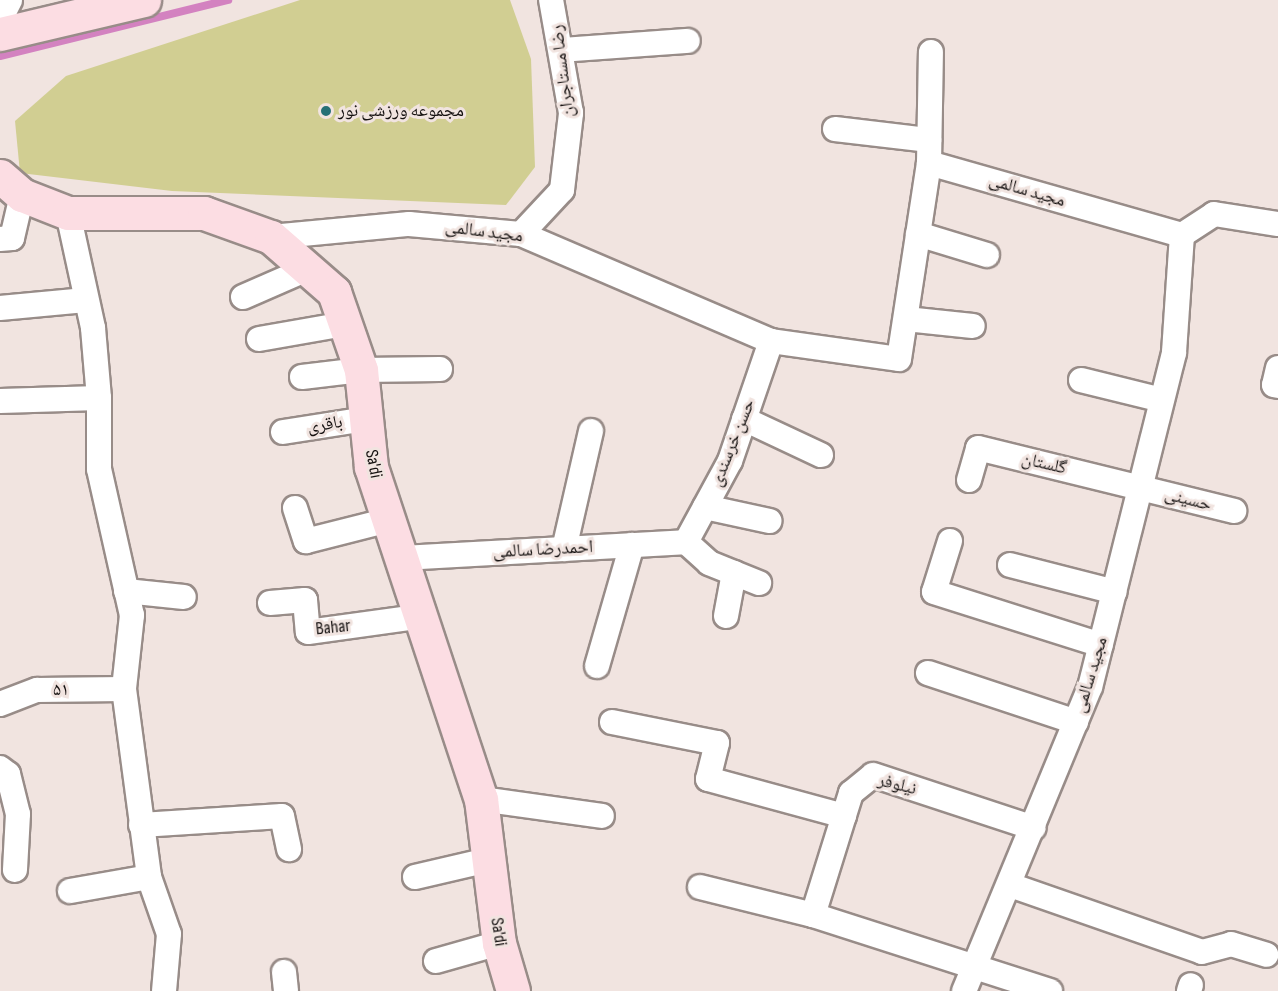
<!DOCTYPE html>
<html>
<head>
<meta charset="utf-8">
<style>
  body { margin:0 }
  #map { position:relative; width:1278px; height:991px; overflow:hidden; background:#f1e4e0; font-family:"Sofia Sans Condensed","Noto Naskh Arabic",sans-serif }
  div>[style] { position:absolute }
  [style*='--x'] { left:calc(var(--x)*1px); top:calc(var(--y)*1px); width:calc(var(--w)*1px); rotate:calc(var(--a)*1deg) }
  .green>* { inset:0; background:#d1ce92 }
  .stream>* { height:8px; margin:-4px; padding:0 4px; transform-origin:4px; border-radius:4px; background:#d382c0 }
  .roads { filter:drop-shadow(2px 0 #988c88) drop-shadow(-2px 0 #988c88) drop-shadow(0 2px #988c88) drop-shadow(0 -2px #988c88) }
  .street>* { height:24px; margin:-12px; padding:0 12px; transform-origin:12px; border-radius:12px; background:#fff }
  .secondary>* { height:33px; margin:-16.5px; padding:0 16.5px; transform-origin:16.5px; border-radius:16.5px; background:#fcdde3 }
  .dots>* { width:16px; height:16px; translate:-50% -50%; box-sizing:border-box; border:3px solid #f1e4e0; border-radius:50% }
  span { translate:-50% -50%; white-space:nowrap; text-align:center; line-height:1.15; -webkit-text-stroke:6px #f1e4e0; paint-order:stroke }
  .street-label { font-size:18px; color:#151110 }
  .poi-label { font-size:18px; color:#151110 }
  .left { translate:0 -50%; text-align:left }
</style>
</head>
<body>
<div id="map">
  <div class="green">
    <i style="clip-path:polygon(300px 0,510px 0,531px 59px,535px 167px,506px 205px,172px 191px,20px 173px,15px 121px,66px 76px)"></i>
  </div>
  <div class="stream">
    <i style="--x:0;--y:56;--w:235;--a:-13.8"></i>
  </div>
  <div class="roads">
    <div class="street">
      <i style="--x:0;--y:20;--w:22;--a:-63"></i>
      <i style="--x:561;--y:50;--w:127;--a:-4.1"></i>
      <i style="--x:835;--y:129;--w:95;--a:6.7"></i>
      <i style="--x:929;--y:163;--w:111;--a:-89"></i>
      <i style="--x:68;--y:213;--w:118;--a:77.7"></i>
      <i style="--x:93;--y:328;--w:70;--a:85.1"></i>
      <i style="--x:99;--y:398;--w:71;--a:90"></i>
      <i style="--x:99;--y:469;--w:150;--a:77.3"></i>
      <i style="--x:132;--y:615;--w:74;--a:96.2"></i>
      <i style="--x:124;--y:689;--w:190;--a:82.4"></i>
      <i style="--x:149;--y:877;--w:60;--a:70.7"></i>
      <i style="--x:169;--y:934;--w:57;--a:95"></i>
      <i style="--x:521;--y:234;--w:60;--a:-47"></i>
      <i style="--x:562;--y:190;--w:78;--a:-83.3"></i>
      <i style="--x:571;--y:113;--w:115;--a:-100"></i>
      <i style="--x:918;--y:234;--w:72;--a:16.9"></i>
      <i style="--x:1182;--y:235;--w:38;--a:-33"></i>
      <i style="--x:1214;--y:214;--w:65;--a:8.9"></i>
      <i style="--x:271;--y:237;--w:139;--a:-5.4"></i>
      <i style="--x:409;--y:224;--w:112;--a:5.1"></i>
      <i style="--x:521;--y:234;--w:272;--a:23.2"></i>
      <i style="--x:771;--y:341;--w:129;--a:8"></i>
      <i style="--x:899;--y:359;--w:198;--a:-81.3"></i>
      <i style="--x:929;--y:163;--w:263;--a:15.9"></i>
      <i style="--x:1182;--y:235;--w:118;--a:93.9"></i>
      <i style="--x:1174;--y:353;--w:344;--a:104.1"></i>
      <i style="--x:1090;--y:687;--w:329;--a:112.5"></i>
      <i style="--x:0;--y:239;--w:12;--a:-5"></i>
      <i style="--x:12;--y:238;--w:44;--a:-76.9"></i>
      <i style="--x:243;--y:297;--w:70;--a:-23.6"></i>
      <i style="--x:0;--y:308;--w:86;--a:-5.3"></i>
      <i style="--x:906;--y:319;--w:67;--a:6"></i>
      <i style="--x:259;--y:339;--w:87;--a:-9.9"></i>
      <i style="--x:1278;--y:368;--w:17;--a:103"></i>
      <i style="--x:1274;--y:385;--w:4;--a:14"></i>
      <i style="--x:302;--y:377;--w:59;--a:-6.8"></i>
      <i style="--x:361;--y:370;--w:79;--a:-0.7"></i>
      <i style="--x:1081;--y:380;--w:83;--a:13.9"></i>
      <i style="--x:0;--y:401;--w:99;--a:-1.7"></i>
      <i style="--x:744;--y:419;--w:85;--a:25.1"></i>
      <i style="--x:283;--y:432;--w:84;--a:-8.9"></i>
      <i style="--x:969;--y:480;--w:33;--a:-74"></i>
      <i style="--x:978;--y:448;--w:264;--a:13.8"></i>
      <i style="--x:705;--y:507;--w:66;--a:12.3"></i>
      <i style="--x:295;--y:508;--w:35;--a:72"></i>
      <i style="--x:306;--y:541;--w:86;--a:-14.2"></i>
      <i style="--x:950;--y:541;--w:53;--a:107.4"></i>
      <i style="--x:934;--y:592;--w:175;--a:17.6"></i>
      <i style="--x:686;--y:542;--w:92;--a:-61.5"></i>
      <i style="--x:730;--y:461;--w:127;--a:-71.1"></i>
      <i style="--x:686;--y:542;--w:31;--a:42"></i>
      <i style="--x:709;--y:563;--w:54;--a:21.8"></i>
      <i style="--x:564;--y:549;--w:121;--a:-77.1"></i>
      <i style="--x:401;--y:558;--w:285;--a:-3.2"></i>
      <i style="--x:1010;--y:565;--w:108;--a:14.4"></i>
      <i style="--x:126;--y:591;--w:58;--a:5.9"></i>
      <i style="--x:270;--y:603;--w:35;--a:-5"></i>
      <i style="--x:305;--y:600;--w:32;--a:85"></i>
      <i style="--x:308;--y:632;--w:116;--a:-7.9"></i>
      <i style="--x:726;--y:616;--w:44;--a:-79.5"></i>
      <i style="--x:597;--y:666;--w:126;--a:-73.9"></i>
      <i style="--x:928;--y:673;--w:156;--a:18.3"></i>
      <i style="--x:0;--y:704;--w:40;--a:-21"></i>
      <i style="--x:37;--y:690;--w:87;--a:-0.7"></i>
      <i style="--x:612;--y:722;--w:107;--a:11.3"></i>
      <i style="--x:717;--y:743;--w:37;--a:104"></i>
      <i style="--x:708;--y:779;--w:141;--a:15.2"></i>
      <i style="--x:0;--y:768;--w:10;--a:37"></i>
      <i style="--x:8;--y:774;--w:41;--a:76"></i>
      <i style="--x:18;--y:814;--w:56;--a:93.1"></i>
      <i style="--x:481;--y:799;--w:122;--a:8"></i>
      <i style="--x:141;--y:825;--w:141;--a:-3.7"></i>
      <i style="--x:282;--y:816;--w:34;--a:78"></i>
      <i style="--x:415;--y:877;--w:75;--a:-13.1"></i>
      <i style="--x:1010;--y:885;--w:203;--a:19.2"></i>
      <i style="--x:1202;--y:952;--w:30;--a:-15"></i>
      <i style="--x:1231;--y:944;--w:37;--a:17"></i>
      <i style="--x:700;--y:887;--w:116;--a:13.9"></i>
      <i style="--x:813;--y:915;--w:249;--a:17.8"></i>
      <i style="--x:70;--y:891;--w:80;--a:-10"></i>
      <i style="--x:813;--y:915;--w:128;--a:-72.7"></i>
      <i style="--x:851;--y:793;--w:28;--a:-39"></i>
      <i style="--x:873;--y:775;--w:169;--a:18.2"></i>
      <i style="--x:436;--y:961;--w:66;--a:-15.9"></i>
      <i style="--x:284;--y:972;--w:19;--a:84"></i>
      <i style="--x:1189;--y:991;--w:6;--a:-72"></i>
    </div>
    <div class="secondary">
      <i style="--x:0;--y:34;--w:148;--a:-13.3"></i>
      <i style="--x:0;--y:176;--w:29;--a:41"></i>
      <i style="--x:22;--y:195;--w:49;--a:21.4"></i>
      <i style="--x:68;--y:213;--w:136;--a:0"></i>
      <i style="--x:204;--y:213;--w:71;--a:19.7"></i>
      <i style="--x:271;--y:237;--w:84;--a:41.1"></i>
      <i style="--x:334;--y:292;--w:83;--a:70.9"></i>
      <i style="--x:361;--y:370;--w:98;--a:84.1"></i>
      <i style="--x:371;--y:467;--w:350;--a:71.7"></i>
      <i style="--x:481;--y:799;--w:145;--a:82.9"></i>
      <i style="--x:499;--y:943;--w:50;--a:73.7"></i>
    </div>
  </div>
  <div class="dots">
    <i style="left:326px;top:111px;background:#257076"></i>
  </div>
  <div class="street-label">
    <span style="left:563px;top:71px;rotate:-97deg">رضا مستاجران</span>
    <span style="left:1027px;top:191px;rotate:16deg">مجید سالمی</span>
    <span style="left:484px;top:232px;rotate:7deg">مجید سالمی</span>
    <span style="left:325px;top:425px;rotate:-9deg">باقری</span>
    <span style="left:733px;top:443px;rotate:-68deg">حسن خرسندی</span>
    <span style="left:373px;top:464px;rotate:79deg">Sa'di</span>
    <span style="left:1044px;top:464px;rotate:13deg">گلستان</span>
    <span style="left:1188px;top:500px;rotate:14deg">حسینی</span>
    <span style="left:543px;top:550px;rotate:-3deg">احمدرضا سالمی</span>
    <span style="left:333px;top:628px;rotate:-6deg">Bahar</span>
    <span style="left:1091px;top:675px;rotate:-73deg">مجید سالمی</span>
    <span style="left:61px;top:690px">۵۱</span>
    <span style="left:897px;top:785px;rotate:14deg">نیلوفر</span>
    <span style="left:498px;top:932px;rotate:81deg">Sa'di</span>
  </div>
  <div class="poi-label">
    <span class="left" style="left:338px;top:111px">مجموعه ورزشی نور</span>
  </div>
</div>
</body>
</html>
